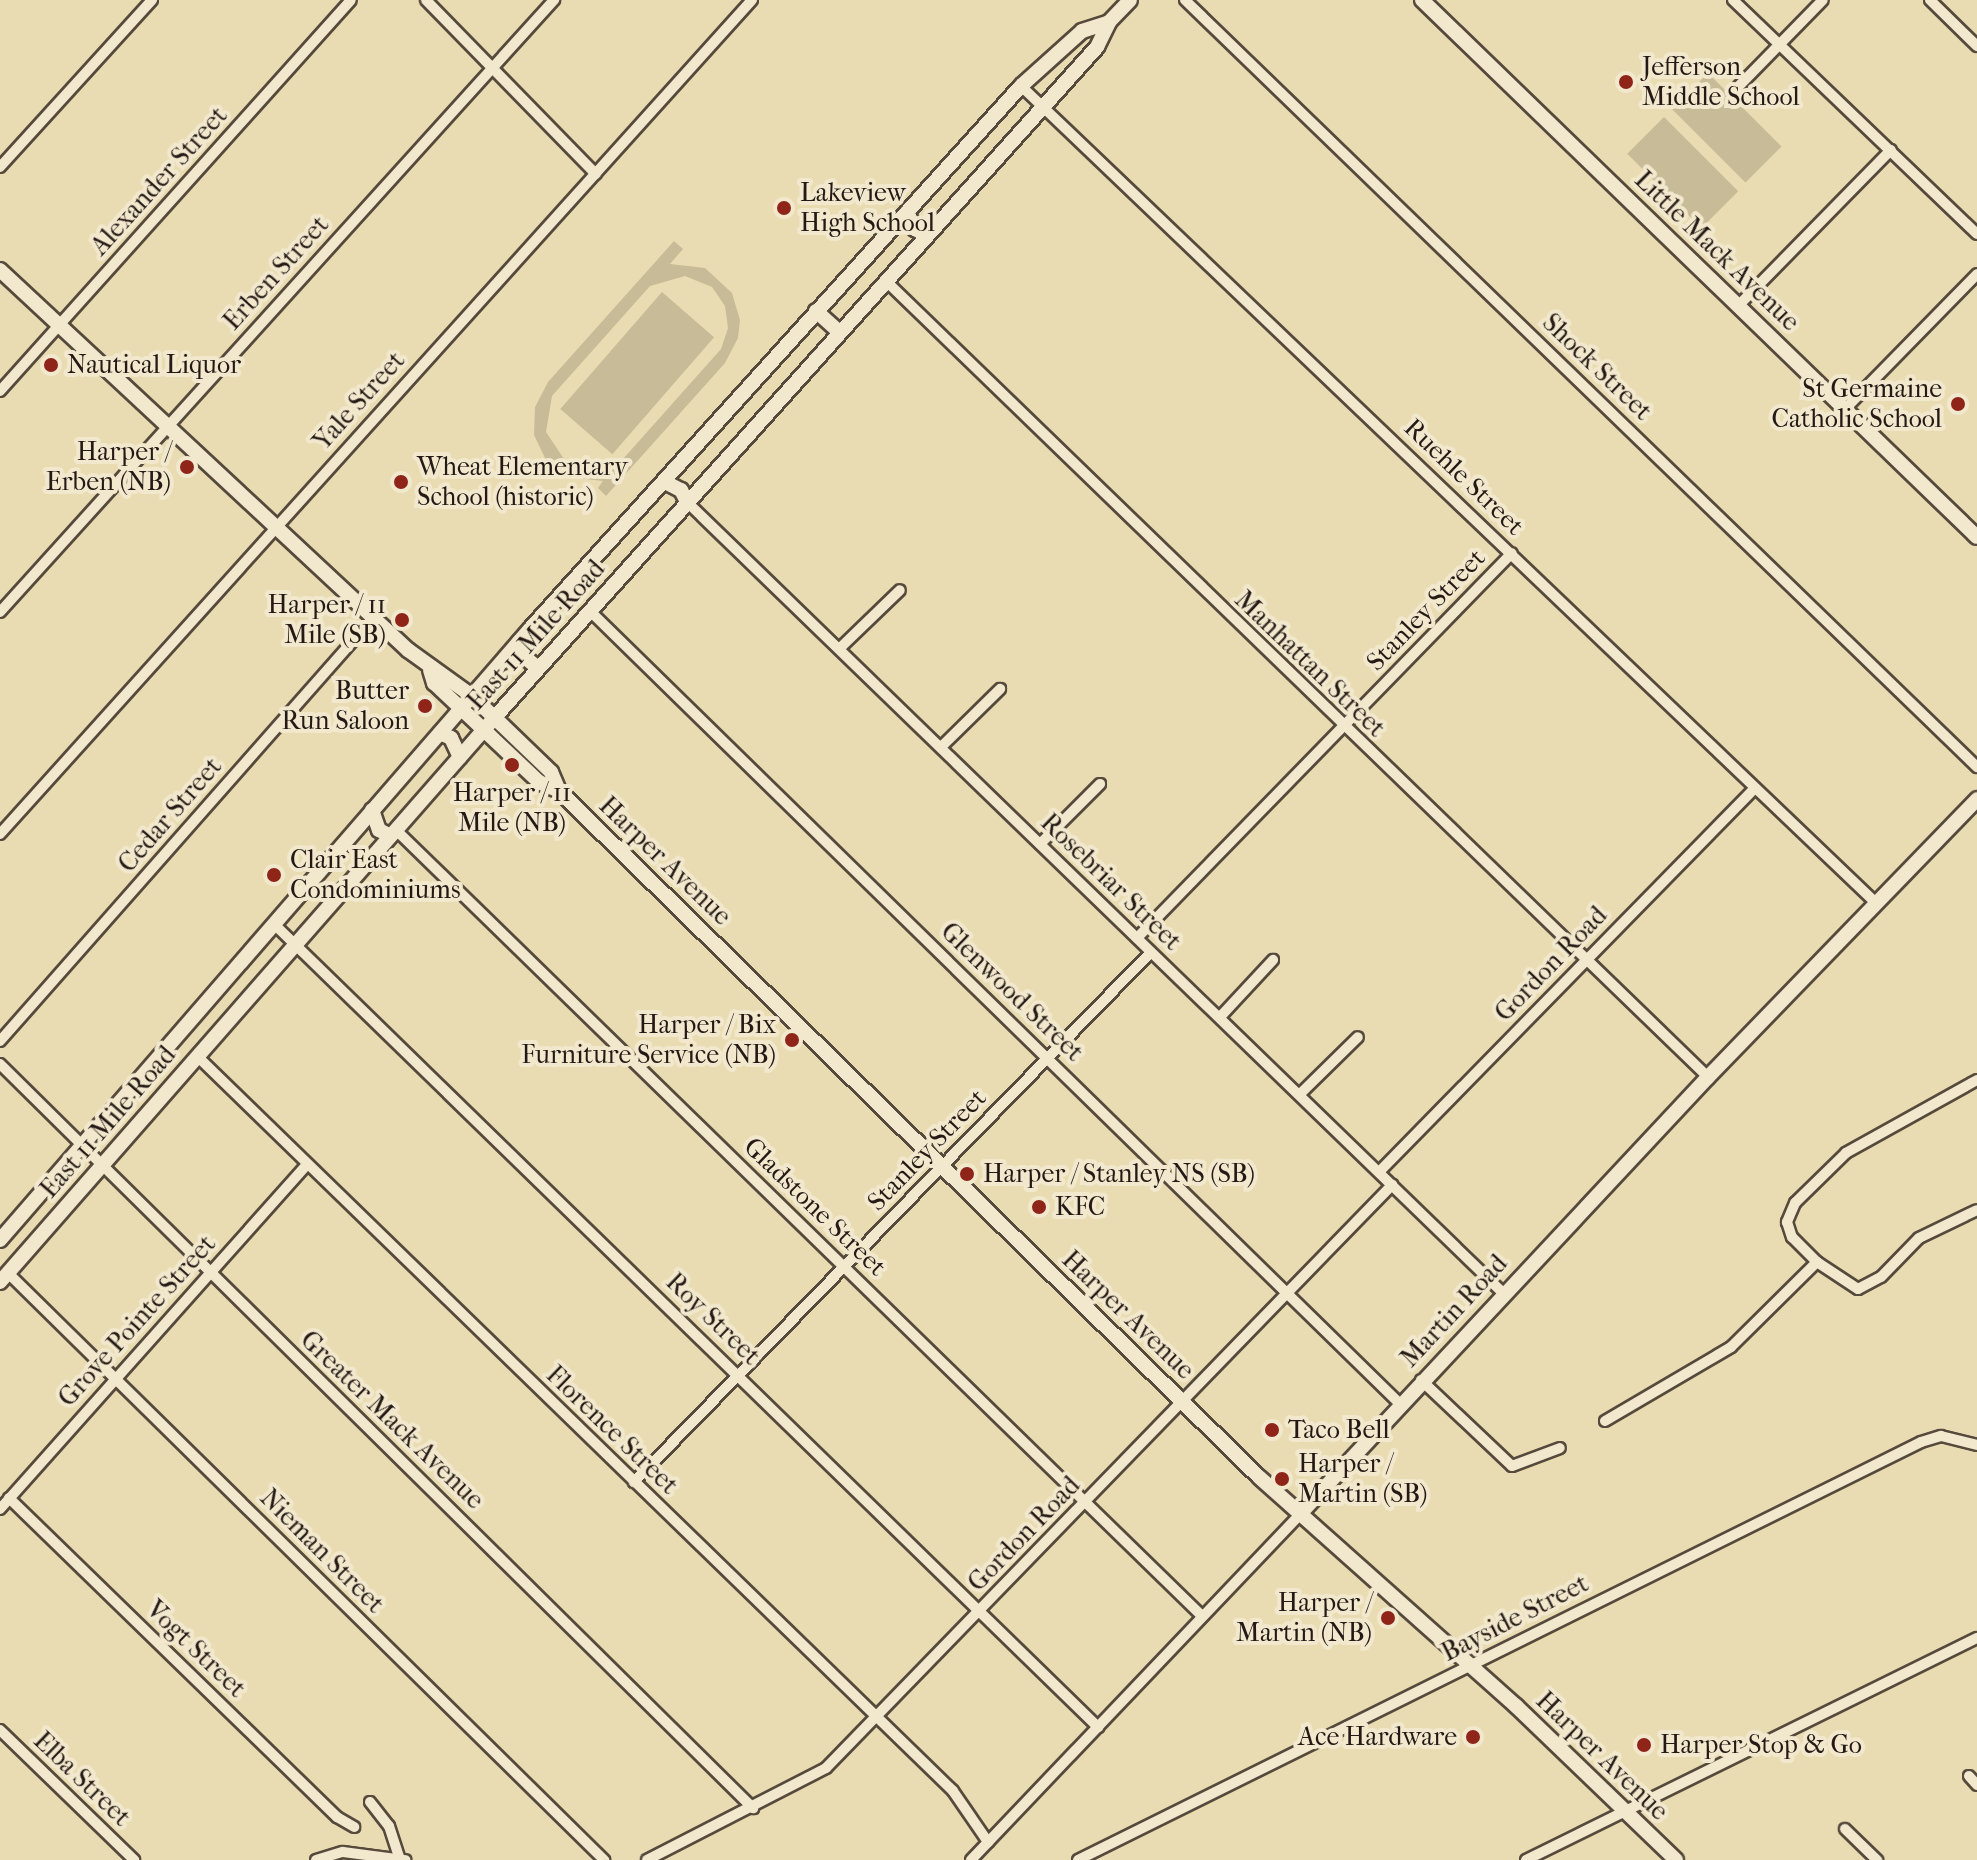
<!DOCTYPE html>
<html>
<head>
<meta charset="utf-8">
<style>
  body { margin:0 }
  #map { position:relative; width:1977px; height:1860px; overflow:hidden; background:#eadcb2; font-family:"IM FELL French Canon",serif }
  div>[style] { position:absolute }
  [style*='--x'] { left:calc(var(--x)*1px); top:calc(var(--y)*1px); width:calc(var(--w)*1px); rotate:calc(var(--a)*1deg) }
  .green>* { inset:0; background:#c8bb97; transform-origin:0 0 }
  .roads { filter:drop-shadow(2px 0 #564a3c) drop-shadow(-2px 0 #564a3c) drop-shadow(0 2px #564a3c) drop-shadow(0 -2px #564a3c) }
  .minor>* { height:10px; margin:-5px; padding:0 5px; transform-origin:5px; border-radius:5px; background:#f1e8cd }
  .tertiary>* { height:14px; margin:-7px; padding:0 7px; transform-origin:7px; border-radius:7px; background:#f1e8cd }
  .secondary>* { height:14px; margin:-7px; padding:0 7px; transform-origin:7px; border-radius:7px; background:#f1e8cd }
  .dots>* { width:22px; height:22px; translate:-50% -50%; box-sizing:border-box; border:4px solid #f1e8cd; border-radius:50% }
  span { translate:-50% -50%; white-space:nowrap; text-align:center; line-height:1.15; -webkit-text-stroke:8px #f1e8cd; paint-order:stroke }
  .poi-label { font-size:26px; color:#241914 }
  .left { translate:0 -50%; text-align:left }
  .right { translate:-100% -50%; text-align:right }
  .street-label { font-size:26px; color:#241914 }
</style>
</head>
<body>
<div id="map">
  <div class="green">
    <i style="left:1708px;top:73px;width:104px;height:51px;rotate:45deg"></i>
    <i style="left:1664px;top:117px;width:105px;height:52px;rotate:45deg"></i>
    <i style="clip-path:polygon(evenodd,674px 241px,683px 249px,670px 264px,705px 268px,732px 293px,740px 320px,738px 338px,725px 363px,606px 496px,598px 488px,603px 481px,568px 477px,546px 460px,534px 435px,535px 407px,548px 382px,674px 241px,685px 276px,712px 287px,725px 306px,728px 328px,721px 349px,623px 459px,595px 470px,566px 462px,546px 432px,552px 396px,650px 286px,685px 276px)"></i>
    <i style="left:662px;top:292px;width:69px;height:155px;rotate:41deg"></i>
  </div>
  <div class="roads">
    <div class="minor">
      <i style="--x:426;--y:0;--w:243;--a:45.7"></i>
      <i style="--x:1185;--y:0;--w:1103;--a:44.08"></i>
      <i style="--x:1733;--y:0;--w:338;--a:43.8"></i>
      <i style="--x:1930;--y:0;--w:66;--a:44.4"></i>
      <i style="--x:1021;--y:86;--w:1181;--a:43.7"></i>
      <i style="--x:1736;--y:89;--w:124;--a:-45.7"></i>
      <i style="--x:0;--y:167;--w:226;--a:-47.7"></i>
      <i style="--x:885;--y:280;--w:1146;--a:44.08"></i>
      <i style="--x:1739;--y:305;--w:217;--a:-45.6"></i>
      <i style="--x:0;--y:391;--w:525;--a:-48.09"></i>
      <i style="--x:1845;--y:409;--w:189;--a:-45.6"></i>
      <i style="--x:687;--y:502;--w:1136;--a:44.11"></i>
      <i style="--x:590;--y:611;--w:1136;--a:44.39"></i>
      <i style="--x:0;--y:612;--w:826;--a:-47.85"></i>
      <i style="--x:840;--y:648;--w:83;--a:-44"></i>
      <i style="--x:941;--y:747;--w:83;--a:-44.5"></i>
      <i style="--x:396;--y:830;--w:1126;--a:44.28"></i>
      <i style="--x:0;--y:834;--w:1123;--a:-47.96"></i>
      <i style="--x:1040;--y:844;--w:85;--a:-45"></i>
      <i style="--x:274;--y:924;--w:1151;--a:44.26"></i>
      <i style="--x:1137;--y:938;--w:537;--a:-45.75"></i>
      <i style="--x:1220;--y:1017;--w:78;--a:-47.1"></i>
      <i style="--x:0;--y:1041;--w:565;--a:-48.59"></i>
      <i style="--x:197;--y:1056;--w:1054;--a:44.19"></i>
      <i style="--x:953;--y:1791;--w:62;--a:55.5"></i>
      <i style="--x:0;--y:1064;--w:1059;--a:44.66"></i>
      <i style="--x:1977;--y:1080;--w:150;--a:150.9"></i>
      <i style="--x:1846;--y:1153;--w:71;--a:135.6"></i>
      <i style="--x:1795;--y:1203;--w:21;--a:113"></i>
      <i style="--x:1787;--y:1222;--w:16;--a:72"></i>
      <i style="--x:1792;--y:1237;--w:35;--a:45"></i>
      <i style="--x:1817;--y:1262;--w:49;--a:33.4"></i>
      <i style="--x:1858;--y:1289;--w:26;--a:-28"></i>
      <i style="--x:1881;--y:1277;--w:54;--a:-45.7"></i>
      <i style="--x:1919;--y:1238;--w:64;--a:-25.8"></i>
      <i style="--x:1300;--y:1094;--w:81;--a:-44.5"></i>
      <i style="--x:1379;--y:1172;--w:537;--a:-45.6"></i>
      <i style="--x:8;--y:1273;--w:837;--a:44.56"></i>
      <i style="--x:1421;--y:1380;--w:125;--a:43.4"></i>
      <i style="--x:1512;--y:1466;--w:51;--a:-20.6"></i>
      <i style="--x:1605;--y:1421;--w:146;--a:-30.4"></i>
      <i style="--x:1731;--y:1347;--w:121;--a:-44.7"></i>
      <i style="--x:634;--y:1482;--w:740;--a:-45.71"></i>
      <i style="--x:9;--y:1498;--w:458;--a:44.2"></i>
      <i style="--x:337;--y:1817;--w:20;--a:30"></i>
      <i style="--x:0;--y:1509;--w:462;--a:-48.3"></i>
      <i style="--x:0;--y:1730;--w:187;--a:44.1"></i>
      <i style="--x:1969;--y:1776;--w:12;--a:48"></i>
      <i style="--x:370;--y:1802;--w:31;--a:52"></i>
      <i style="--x:389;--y:1826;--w:33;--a:72"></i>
      <i style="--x:1845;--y:1829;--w:45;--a:44.1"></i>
      <i style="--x:316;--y:1860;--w:28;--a:-17"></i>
      <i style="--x:343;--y:1852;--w:63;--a:7.4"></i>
      <i style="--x:647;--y:1860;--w:201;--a:-27.2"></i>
      <i style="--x:826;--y:1768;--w:813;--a:-45.85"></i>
      <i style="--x:971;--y:1860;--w:476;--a:-46.4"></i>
      <i style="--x:1078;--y:1860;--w:941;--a:-26.37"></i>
      <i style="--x:1921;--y:1442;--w:21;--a:-17"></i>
      <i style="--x:1941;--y:1436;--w:37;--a:14"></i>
      <i style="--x:1526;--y:1860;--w:503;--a:-26.21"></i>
    </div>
    <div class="tertiary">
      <i style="--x:1299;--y:1515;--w:599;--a:-46.96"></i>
      <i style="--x:1708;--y:1077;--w:387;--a:-45.9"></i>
    </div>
    <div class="secondary">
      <i style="--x:1422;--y:0;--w:772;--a:44.06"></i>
      <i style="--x:907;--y:212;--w:19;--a:65"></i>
      <i style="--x:915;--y:229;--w:13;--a:27"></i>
      <i style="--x:0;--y:270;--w:558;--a:42.96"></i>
      <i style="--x:408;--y:650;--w:79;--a:35.7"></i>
      <i style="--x:472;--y:696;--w:110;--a:43.9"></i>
      <i style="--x:551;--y:772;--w:21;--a:67"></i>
      <i style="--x:816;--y:311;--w:31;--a:42"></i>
      <i style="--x:665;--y:482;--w:18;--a:27"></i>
      <i style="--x:681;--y:490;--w:13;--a:63"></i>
      <i style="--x:519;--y:642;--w:13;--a:77"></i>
      <i style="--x:522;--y:655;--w:21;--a:39"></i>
      <i style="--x:430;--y:670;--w:14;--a:73"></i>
      <i style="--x:434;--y:683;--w:144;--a:43.3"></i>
      <i style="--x:539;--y:782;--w:22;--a:24"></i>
      <i style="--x:559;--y:791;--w:982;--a:44.42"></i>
      <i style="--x:1260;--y:1478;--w:343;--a:41.7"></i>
      <i style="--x:1516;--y:1706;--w:222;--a:43.9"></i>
      <i style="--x:440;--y:733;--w:12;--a:24"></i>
      <i style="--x:451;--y:738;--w:21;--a:65"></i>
      <i style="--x:372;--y:810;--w:21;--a:71"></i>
      <i style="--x:379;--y:830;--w:13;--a:27"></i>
      <i style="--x:0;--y:1240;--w:809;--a:-49.06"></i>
      <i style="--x:530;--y:629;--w:732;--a:-47.88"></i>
      <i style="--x:1021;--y:86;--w:82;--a:-42"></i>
      <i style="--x:1082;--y:31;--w:28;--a:-18"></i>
      <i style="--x:0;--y:1282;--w:751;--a:-48.78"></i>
      <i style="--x:495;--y:717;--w:901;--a:-48.06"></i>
      <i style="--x:1097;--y:47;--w:28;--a:-64"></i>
      <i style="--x:1109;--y:22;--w:30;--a:-46"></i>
    </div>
  </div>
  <div class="dots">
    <i style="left:1626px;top:82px;background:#8f2418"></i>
    <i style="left:784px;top:208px;background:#8f2418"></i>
    <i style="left:51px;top:365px;background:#8f2418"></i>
    <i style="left:1958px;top:404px;background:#8f2418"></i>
    <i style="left:187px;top:467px;background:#8f2418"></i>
    <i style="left:401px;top:482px;background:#8f2418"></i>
    <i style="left:402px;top:620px;background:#8f2418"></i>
    <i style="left:425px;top:706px;background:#8f2418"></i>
    <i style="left:512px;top:765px;background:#8f2418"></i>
    <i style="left:274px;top:875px;background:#8f2418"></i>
    <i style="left:792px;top:1040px;background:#8f2418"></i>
    <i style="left:967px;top:1174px;background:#8f2418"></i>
    <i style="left:1039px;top:1207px;background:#8f2418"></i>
    <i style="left:1272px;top:1430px;background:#8f2418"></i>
    <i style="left:1282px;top:1479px;background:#8f2418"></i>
    <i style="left:1388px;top:1618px;background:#8f2418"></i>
    <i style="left:1473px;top:1737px;background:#8f2418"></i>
    <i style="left:1644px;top:1745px;background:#8f2418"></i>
  </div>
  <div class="poi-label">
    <span class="left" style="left:1642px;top:82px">Jefferson<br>Middle School</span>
    <span class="left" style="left:800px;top:208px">Lakeview<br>High School</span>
    <span class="left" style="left:67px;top:365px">Nautical Liquor</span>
    <span class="right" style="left:1942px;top:404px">St Germaine<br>Catholic School</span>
    <span class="right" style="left:171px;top:467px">Harper /<br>Erben (NB)</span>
    <span class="left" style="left:417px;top:482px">Wheat Elementary<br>School (historic)</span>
    <span class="right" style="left:386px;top:620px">Harper / 11<br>Mile (SB)</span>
    <span class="right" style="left:409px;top:706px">Butter<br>Run Saloon</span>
    <span style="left:512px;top:808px">Harper / 11<br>Mile (NB)</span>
    <span class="left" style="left:290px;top:875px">Clair East<br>Condominiums</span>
    <span class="right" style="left:776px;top:1040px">Harper / Bix<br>Furniture Service (NB)</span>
    <span class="left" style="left:983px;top:1174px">Harper / Stanley NS (SB)</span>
    <span class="left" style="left:1055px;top:1207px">KFC</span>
    <span class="left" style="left:1288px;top:1430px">Taco Bell</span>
    <span class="left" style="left:1298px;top:1479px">Harper /<br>Martin (SB)</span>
    <span class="right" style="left:1372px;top:1618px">Harper /<br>Martin (NB)</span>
    <span class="right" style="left:1457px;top:1737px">Ace Hardware</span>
    <span class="left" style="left:1660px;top:1745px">Harper Stop &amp; Go</span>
  </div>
  <div class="street-label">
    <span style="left:159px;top:181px;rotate:-48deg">Alexander Street</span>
    <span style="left:1717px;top:251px;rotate:44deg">Little Mack Avenue</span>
    <span style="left:276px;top:273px;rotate:-48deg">Erben Street</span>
    <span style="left:1597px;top:367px;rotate:44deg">Shock Street</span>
    <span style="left:359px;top:401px;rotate:-48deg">Yale Street</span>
    <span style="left:1464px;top:477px;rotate:44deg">Ruehle Street</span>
    <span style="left:1426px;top:610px;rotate:-46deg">Stanley Street</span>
    <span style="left:536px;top:635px;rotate:-48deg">East 11 Mile Road</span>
    <span style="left:1310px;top:664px;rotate:44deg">Manhattan Street</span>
    <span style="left:170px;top:815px;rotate:-49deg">Cedar Street</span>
    <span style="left:665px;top:861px;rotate:44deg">Harper Avenue</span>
    <span style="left:1111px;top:882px;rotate:44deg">Rosebriar Street</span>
    <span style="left:1551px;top:964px;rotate:-46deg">Gordon Road</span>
    <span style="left:1012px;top:992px;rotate:44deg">Glenwood Street</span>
    <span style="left:108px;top:1122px;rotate:-49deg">East 11 Mile Road</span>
    <span style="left:927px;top:1150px;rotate:-46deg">Stanley Street</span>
    <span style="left:815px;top:1207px;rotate:44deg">Gladstone Street</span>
    <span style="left:1454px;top:1311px;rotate:-47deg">Martin Road</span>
    <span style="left:1128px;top:1315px;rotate:44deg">Harper Avenue</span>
    <span style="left:713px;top:1319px;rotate:44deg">Roy Street</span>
    <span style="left:137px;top:1321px;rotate:-48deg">Grove Pointe Street</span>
    <span style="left:392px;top:1420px;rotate:44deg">Greater Mack Avenue</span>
    <span style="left:612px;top:1430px;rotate:44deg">Florence Street</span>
    <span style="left:1024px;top:1534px;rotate:-46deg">Gordon Road</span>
    <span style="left:322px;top:1551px;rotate:45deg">Nieman Street</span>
    <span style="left:1515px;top:1618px;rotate:-27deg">Bayside Street</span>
    <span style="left:196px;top:1649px;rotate:44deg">Vogt Street</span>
    <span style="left:1602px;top:1756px;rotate:44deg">Harper Avenue</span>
    <span style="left:82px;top:1779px;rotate:44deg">Elba Street</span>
  </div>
</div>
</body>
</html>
